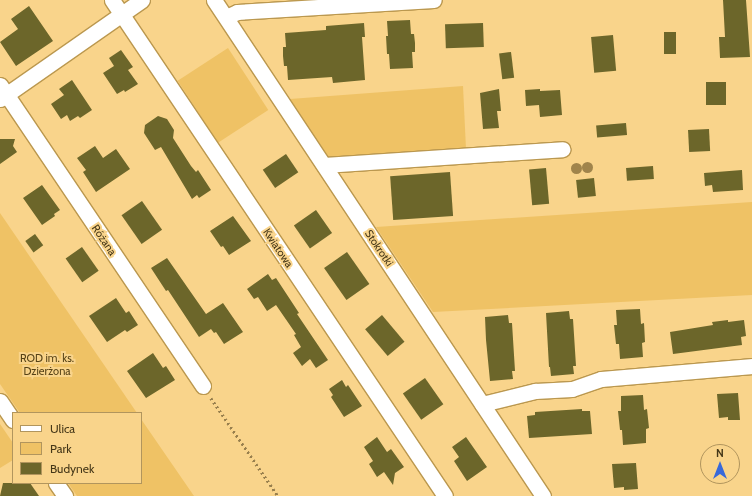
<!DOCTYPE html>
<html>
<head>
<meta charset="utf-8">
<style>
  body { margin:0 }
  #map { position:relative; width:752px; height:496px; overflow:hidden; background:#f9d48b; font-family:Cabin,sans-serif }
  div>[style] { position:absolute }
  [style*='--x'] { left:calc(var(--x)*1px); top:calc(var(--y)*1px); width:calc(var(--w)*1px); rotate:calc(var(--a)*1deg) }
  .green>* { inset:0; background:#efc265; transform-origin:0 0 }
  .building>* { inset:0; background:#6c662a; transform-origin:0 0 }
  .path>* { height:2.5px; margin-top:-1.25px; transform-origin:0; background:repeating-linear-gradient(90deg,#987f4d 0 2px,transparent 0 5px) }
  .roads { filter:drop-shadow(1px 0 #bb984f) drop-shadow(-1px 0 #bb984f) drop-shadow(0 1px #bb984f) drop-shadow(0 -1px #bb984f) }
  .minor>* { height:15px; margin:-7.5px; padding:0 7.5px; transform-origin:7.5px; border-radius:7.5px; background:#fff }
  .trees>* { width:11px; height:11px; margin:-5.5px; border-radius:50%; background:#a0844b }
  span { translate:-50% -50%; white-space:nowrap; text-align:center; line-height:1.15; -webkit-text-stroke:4px #f9d48b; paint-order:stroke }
  .street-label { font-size:11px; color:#453718 }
  .park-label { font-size:11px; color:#574317 }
  .legend { position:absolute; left:12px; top:412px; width:130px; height:72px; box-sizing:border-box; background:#f9d48b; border:1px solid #b1955d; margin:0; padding:5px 7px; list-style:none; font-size:12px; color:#453718 }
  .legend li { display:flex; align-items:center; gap:8px; height:20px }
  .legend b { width:20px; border:1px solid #b1955d }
  .north { position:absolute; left:700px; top:444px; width:40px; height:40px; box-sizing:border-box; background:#f9d48b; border:1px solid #b1955d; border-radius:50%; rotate:0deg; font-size:11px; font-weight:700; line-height:16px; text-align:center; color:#453718 }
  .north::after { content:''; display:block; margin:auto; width:14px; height:18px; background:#3969d9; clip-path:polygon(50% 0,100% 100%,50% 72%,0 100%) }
</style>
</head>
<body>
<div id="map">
  <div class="green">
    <i style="left:228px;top:48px;width:74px;height:60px;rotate:57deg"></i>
    <i style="clip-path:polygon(463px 86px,466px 149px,328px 160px,290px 99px)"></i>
    <i style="clip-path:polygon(752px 202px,752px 295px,433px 312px,376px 227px)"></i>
    <i style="clip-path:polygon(0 213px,137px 413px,20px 413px,0 384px)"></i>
    <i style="clip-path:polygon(141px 419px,194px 496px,77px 496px,68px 483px,141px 483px)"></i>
    <i style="clip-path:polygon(0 424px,13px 443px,13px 460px,0 468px)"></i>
  </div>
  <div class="building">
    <i style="clip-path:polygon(723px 0,746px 0,750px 57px,720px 58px,719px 37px,725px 37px)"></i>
    <i style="clip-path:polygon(29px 6px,53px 41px,16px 66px,0 42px,18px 29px,11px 19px)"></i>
    <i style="clip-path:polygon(410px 20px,411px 34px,414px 34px,415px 43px,415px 52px,412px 52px,413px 68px,390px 69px,389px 54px,387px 54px,386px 36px,388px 36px,387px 21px)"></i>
    <i style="clip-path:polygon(364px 23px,365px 37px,362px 37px,365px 80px,333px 83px,332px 77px,288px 80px,287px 66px,284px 66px,283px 56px,283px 47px,286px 47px,285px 33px,326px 30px,326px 26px)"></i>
    <i style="left:483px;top:23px;width:24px;height:38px;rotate:88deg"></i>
    <i style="left:664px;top:32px;width:12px;height:22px"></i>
    <i style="left:613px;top:35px;width:36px;height:22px;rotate:85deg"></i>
    <i style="clip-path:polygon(121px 50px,133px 67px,128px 70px,138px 84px,125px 92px,124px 90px,117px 94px,103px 73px,114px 66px,109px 58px)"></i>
    <i style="left:511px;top:52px;width:26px;height:12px;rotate:83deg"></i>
    <i style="clip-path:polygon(72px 80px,92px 110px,80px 118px,78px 116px,70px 121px,67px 115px,61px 119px,51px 104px,64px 95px,59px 89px)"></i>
    <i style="left:706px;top:82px;width:20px;height:23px"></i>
    <i style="clip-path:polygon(499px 89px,501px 111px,497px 111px,499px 128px,483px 129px,480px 93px)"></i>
    <i style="clip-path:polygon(540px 89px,540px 91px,560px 90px,562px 115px,540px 117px,539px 105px,526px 106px,525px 90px)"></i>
    <i style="clip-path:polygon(158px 116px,167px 119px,174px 130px,173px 138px,191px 166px,196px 172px,198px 170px,211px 190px,199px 198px,197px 195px,192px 199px,161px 147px,155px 150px,144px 133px,145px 125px)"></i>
    <i style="left:626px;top:123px;width:12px;height:30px;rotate:85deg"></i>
    <i style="left:709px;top:129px;width:22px;height:21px;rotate:87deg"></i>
    <i style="clip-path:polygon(0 139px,15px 139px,13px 146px,17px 152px,0 164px)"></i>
    <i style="clip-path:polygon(95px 146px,103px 158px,116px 149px,130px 169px,96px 192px,83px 172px,86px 170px,77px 158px)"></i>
    <i style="left:286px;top:154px;width:22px;height:28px;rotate:56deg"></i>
    <i style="left:653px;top:166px;width:13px;height:27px;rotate:86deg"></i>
    <i style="left:546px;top:168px;width:36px;height:17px;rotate:85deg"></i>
    <i style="clip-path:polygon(742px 170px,743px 190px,713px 192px,712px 185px,705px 186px,704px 173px)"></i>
    <i style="left:450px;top:172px;width:44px;height:60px;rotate:86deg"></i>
    <i style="left:594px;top:178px;width:18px;height:18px;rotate:84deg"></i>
    <i style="clip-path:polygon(42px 185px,60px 210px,54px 214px,55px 216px,42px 225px,23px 198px)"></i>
    <i style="left:142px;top:201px;width:35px;height:25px;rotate:55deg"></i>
    <i style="left:316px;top:210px;width:28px;height:27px;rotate:55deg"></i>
    <i style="clip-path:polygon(233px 216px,251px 241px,229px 255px,223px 246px,221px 247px,210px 231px)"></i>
    <i style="left:35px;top:234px;width:14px;height:12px;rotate:54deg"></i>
    <i style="left:82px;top:247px;width:29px;height:20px;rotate:55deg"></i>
    <i style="left:347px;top:252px;width:39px;height:28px;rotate:55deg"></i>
    <i style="clip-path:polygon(167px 258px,206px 314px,223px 303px,243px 332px,224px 344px,216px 332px,214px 333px,211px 329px,199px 337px,168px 290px,166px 291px,151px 268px)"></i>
    <i style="clip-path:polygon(268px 274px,272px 280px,276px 278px,299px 313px,297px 314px,328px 360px,316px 368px,310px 359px,302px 366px,293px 353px,301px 347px,294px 335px,296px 334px,276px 305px,267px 311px,258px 297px,254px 299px,247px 289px)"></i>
    <i style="clip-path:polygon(116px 298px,126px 313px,129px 311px,138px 325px,127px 332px,125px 330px,107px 342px,89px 316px)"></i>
    <i style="clip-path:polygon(640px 309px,641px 324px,644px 323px,645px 342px,642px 343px,643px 357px,620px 359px,619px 344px,616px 344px,614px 325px,617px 325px,616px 310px)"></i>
    <i style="clip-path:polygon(569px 311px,570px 319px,573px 319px,576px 366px,573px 366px,574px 374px,551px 376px,550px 367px,549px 367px,546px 313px)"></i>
    <i style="left:382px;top:315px;width:35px;height:22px;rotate:50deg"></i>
    <i style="clip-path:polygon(508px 315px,509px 323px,512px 323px,515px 371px,512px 371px,513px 379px,490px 381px,486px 340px,485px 317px)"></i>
    <i style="clip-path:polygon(728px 320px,728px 322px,744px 320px,746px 336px,741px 337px,742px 345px,673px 354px,670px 332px,713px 325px,712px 322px)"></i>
    <i style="clip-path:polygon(153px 353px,163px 368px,166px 366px,175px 380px,146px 398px,127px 371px)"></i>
    <i style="left:425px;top:378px;width:32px;height:27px;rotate:55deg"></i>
    <i style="clip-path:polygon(342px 380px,346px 387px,348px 385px,362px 406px,344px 417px,331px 397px,333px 395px,329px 389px)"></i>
    <i style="clip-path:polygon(738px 393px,740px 420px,728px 420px,728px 417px,719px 418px,717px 394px)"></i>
    <i style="clip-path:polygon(643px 395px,644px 410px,647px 409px,649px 428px,646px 429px,646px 443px,623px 445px,622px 430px,620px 430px,618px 411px,621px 411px,621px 396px)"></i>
    <i style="clip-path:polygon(582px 409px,582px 411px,590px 411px,592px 434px,529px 438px,527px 416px,535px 415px,535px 412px)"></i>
    <i style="clip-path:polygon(377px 437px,387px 452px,391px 449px,404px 467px,395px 473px,393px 485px,384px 472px,377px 477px,369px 464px,373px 461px,364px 447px)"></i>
    <i style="clip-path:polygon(466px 437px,487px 467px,467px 481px,454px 461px,459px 457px,452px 447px)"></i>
    <i style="clip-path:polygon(636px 463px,638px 489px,624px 490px,624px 487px,614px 488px,612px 464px)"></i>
    <i style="clip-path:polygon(3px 483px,30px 483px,39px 496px,0 496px)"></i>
  </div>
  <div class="path">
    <i style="--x:211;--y:398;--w:119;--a:55.6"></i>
  </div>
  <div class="roads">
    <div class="minor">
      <i style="--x:112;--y:0;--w:597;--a:56.12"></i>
      <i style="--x:214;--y:0;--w:595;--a:56.44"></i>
      <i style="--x:226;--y:17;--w:12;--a:-24"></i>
      <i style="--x:237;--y:12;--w:197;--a:-3.5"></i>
      <i style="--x:0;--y:85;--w:363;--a:56"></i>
      <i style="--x:0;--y:99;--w:173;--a:-34.9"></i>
      <i style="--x:324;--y:165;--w:239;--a:-3.8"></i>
      <i style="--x:0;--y:401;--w:23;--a:56"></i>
      <i style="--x:482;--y:404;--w:55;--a:-13.8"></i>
      <i style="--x:535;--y:391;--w:37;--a:-3"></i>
      <i style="--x:572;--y:389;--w:31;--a:-19"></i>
      <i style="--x:601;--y:379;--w:152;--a:-4.9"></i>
      <i style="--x:56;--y:483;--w:16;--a:55"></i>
    </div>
  </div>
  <div class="trees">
    <i style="left:587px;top:167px"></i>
    <i style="left:576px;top:168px"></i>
  </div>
  <div class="street-label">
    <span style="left:104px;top:240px;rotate:56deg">Różana</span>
    <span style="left:278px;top:248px;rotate:56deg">Kwiatowa</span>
    <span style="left:379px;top:248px;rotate:56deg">Stokrotki</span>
  </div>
  <div class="park-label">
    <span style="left:47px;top:365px">ROD im. ks.<br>Dzierżona</span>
  </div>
  <ul class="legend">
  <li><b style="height:5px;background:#fff"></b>Ulica</li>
  <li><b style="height:11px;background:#efc265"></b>Park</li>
  <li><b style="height:11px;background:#6c662a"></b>Budynek</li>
  </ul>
  <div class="north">N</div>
</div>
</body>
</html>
